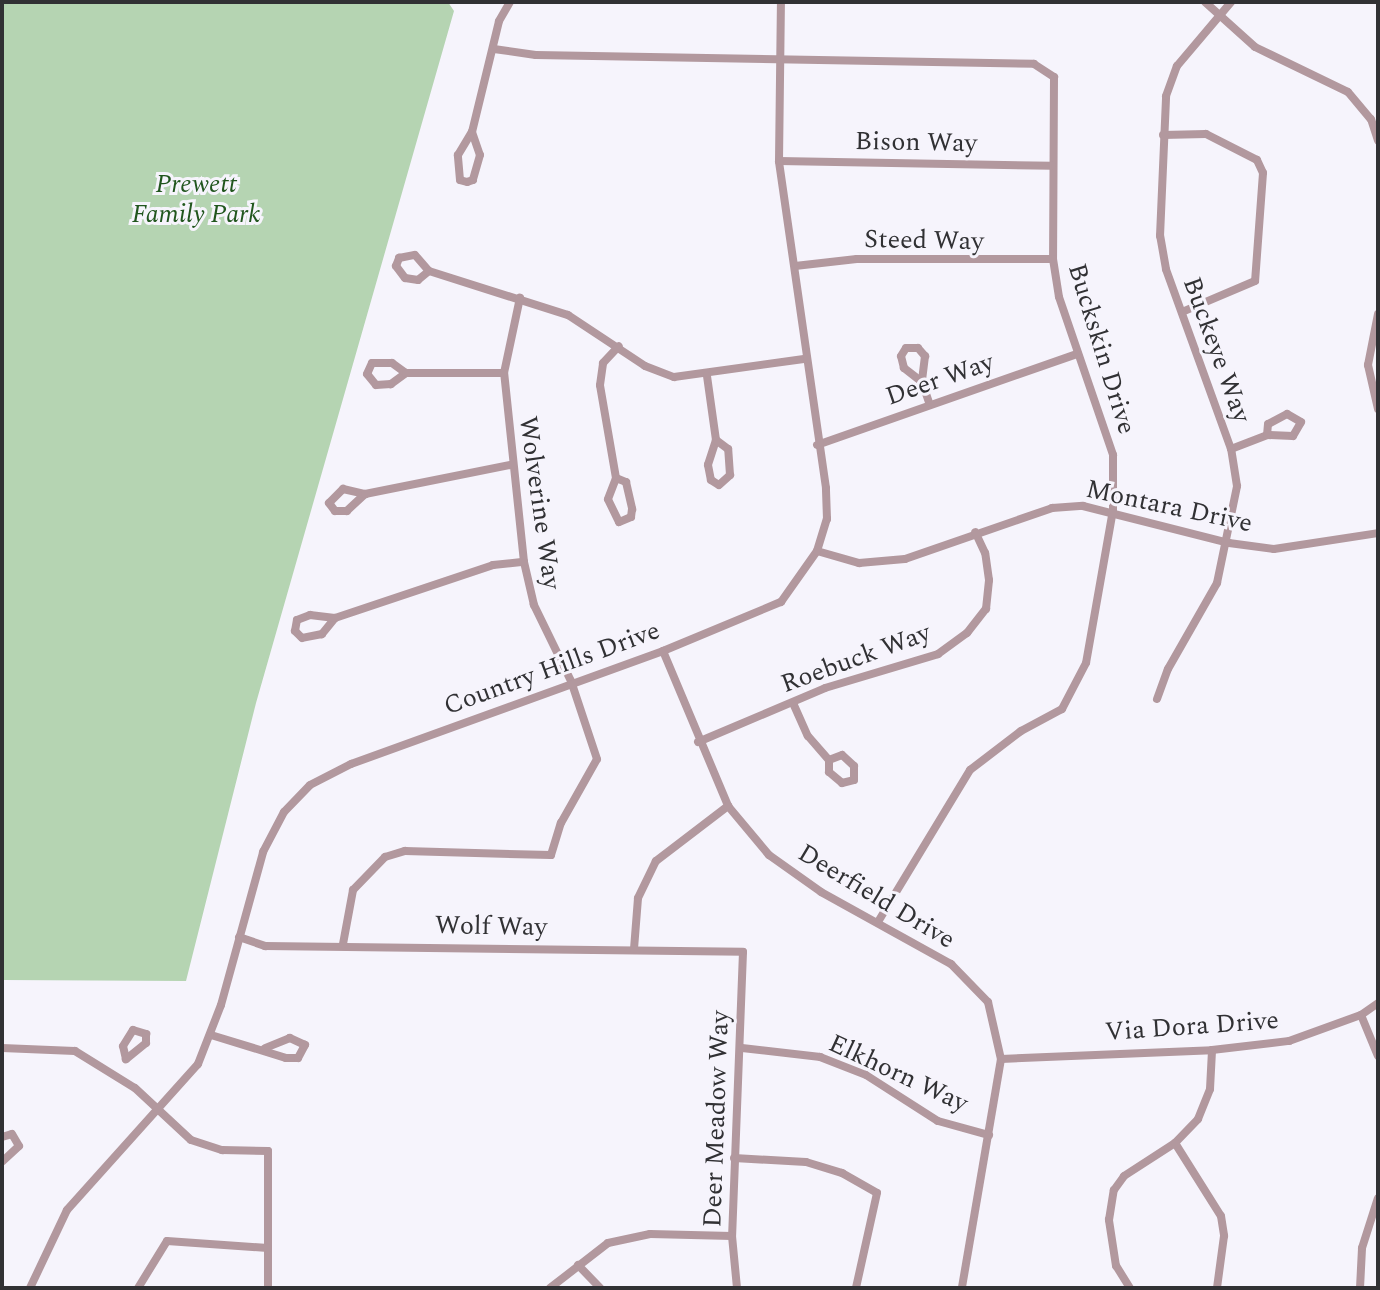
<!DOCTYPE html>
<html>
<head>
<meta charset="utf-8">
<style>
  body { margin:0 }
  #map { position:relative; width:1380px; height:1290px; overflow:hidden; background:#f6f4fc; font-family:Spectral,serif }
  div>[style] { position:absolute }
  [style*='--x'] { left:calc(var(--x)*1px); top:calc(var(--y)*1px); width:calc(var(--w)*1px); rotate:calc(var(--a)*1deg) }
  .green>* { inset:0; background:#b5d4b2 }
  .minor>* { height:8px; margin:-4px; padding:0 4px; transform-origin:4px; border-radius:4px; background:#b2989e }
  span { translate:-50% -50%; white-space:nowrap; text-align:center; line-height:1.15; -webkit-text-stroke:6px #f6f4fc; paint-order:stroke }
  .street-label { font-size:26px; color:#313134 }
  .park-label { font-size:26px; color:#21561e; font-style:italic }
  .frame { position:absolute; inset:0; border:4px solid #313134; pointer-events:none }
</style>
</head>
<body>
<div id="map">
  <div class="green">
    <i style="clip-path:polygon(2px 2px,448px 2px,454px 11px,256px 703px,186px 981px,2px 980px)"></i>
  </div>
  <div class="minor">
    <i style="--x:1205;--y:2;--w:67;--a:42"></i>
    <i style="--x:1255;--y:47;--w:103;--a:25.8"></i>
    <i style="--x:1348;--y:92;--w:35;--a:50"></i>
    <i style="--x:1371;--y:119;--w:23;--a:72"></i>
    <i style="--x:494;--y:49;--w:42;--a:8.1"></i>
    <i style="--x:536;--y:55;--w:498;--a:1"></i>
    <i style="--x:1034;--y:64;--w:24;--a:33"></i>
    <i style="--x:1054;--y:77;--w:182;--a:90.3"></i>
    <i style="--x:1053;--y:259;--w:38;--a:81"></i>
    <i style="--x:1059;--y:297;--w:167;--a:71.1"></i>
    <i style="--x:1113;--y:455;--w:55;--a:90"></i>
    <i style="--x:1113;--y:510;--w:155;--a:100"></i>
    <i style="--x:1086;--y:663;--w:52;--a:117.6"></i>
    <i style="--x:1062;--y:709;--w:47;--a:151.8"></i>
    <i style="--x:1021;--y:731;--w:64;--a:142.6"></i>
    <i style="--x:970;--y:770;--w:178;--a:121.2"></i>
    <i style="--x:472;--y:132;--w:24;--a:71"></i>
    <i style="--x:480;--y:155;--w:26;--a:106"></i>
    <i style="--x:473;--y:180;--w:6;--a:162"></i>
    <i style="--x:467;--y:182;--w:7;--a:-164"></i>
    <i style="--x:460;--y:180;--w:25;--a:-95"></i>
    <i style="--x:458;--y:155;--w:27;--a:-59"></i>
    <i style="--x:472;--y:132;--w:114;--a:-76.3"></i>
    <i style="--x:499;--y:21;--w:22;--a:-60"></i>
    <i style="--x:1163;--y:135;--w:43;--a:-1.3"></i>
    <i style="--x:1206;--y:134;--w:57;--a:27"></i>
    <i style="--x:1257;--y:160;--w:14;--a:65"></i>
    <i style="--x:1263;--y:173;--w:108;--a:94.2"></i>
    <i style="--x:1255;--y:281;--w:79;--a:157"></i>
    <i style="--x:779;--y:161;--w:273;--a:1"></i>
    <i style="--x:795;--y:266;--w:62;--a:-6.4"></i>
    <i style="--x:857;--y:259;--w:196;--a:0"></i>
    <i style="--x:429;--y:271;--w:14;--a:141"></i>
    <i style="--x:418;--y:280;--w:13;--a:-171"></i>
    <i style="--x:405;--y:278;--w:15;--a:-127"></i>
    <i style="--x:396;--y:266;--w:9;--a:-69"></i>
    <i style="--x:399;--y:258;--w:16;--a:-11"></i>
    <i style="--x:415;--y:255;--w:21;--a:49"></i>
    <i style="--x:429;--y:271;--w:146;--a:17.6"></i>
    <i style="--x:568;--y:315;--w:92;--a:33.5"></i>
    <i style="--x:645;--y:366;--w:31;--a:21"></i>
    <i style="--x:674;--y:377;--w:131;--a:-7.9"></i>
    <i style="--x:1378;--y:314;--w:52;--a:101.1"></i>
    <i style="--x:1368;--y:365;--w:45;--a:77.2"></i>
    <i style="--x:406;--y:373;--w:19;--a:144"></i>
    <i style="--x:391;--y:384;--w:15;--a:176"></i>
    <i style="--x:376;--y:385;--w:14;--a:-129"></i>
    <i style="--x:367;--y:374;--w:12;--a:-66"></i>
    <i style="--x:372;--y:363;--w:20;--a:0"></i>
    <i style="--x:392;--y:363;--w:17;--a:36"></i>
    <i style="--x:406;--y:373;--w:98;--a:0"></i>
    <i style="--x:707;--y:376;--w:65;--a:82"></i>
    <i style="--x:716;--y:440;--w:26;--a:108"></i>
    <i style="--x:708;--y:465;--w:15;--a:79"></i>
    <i style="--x:711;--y:480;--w:9;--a:32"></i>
    <i style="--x:719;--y:485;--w:15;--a:-42"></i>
    <i style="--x:730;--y:475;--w:26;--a:-94"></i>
    <i style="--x:728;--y:449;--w:15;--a:-143"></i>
    <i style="--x:922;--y:382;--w:23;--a:-142"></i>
    <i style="--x:904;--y:368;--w:12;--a:-104"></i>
    <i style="--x:901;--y:356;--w:9;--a:-58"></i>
    <i style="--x:906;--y:348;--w:12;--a:0"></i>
    <i style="--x:918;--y:348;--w:11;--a:49"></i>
    <i style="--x:925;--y:356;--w:26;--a:97"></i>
    <i style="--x:922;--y:382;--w:24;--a:71"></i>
    <i style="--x:817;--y:445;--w:275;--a:-19.3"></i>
    <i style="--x:1231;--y:449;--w:39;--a:-21"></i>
    <i style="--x:1267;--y:435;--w:26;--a:2"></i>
    <i style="--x:1293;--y:436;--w:16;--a:-60"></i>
    <i style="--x:1301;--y:422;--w:16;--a:-150"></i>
    <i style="--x:1287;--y:414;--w:21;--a:152"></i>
    <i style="--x:1268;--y:424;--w:11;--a:95"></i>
    <i style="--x:616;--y:478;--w:11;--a:22"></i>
    <i style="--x:626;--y:482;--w:28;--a:77"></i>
    <i style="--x:632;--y:509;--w:8;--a:97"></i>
    <i style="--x:631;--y:517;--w:13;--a:157"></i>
    <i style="--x:619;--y:522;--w:25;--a:-116"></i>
    <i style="--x:608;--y:499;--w:22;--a:-69"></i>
    <i style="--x:616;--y:478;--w:94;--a:-99.8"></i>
    <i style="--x:600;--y:385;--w:22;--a:-82"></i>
    <i style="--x:603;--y:363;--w:23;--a:-47"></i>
    <i style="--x:365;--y:494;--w:25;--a:137"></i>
    <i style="--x:347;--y:511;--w:12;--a:180"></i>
    <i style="--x:335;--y:511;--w:10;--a:-127"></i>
    <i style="--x:329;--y:503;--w:20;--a:-45"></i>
    <i style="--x:343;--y:489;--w:23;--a:13"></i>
    <i style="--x:365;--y:494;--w:148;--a:-11.3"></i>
    <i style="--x:817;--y:551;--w:44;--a:15.9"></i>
    <i style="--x:859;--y:563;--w:46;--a:-5"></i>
    <i style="--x:905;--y:559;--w:156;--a:-19.1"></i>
    <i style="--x:1052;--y:508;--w:31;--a:-4"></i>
    <i style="--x:1083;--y:506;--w:151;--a:14.2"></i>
    <i style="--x:1229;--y:543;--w:45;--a:7.6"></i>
    <i style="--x:1274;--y:549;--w:105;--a:-8.7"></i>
    <i style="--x:335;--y:618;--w:21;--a:129"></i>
    <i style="--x:322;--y:634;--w:20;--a:169"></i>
    <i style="--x:302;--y:638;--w:10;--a:-135"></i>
    <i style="--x:295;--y:631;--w:11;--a:-80"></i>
    <i style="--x:297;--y:620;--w:14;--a:-21"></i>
    <i style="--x:310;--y:615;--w:25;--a:7"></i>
    <i style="--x:335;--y:618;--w:167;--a:-18.5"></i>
    <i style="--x:493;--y:565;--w:31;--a:-6"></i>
    <i style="--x:663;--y:651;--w:168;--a:67.2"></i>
    <i style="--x:728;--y:806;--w:64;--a:50.1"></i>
    <i style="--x:769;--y:855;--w:64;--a:35.4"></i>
    <i style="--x:821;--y:892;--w:149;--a:29"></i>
    <i style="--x:951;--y:964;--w:53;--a:45.8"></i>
    <i style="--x:988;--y:1002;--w:58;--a:77.2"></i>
    <i style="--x:1001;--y:1059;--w:232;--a:99.7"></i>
    <i style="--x:1157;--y:699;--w:32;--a:-70"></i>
    <i style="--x:1168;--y:669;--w:99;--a:-60.3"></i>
    <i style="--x:1217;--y:583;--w:99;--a:-78.3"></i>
    <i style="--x:1237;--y:486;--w:37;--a:-99"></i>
    <i style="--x:1231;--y:449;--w:191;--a:-109.9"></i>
    <i style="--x:1166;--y:269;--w:34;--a:-100"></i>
    <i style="--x:1160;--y:236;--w:140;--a:-87.5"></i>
    <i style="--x:1166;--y:96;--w:32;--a:-70"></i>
    <i style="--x:1177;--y:66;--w:84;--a:-49.8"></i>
    <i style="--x:793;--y:703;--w:36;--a:66"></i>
    <i style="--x:808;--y:736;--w:32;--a:49"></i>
    <i style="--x:829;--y:760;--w:12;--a:90"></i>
    <i style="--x:829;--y:772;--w:17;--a:40"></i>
    <i style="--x:842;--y:783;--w:12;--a:-14"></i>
    <i style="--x:854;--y:780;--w:14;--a:-90"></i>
    <i style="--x:854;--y:766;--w:16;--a:-137"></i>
    <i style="--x:842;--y:755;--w:14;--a:159"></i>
    <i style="--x:698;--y:742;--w:138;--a:-23"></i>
    <i style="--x:825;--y:688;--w:118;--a:-16.7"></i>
    <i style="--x:938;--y:654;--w:36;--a:-36"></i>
    <i style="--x:967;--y:633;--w:31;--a:-52"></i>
    <i style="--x:986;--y:609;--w:29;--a:-84"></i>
    <i style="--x:989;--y:580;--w:27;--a:-98"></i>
    <i style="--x:985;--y:553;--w:23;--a:-115"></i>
    <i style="--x:239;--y:937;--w:28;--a:19"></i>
    <i style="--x:265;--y:946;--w:478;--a:0.7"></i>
    <i style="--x:743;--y:952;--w:284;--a:92.2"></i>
    <i style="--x:732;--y:1236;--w:52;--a:84.5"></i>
    <i style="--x:343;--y:944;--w:55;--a:-79.5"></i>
    <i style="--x:353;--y:890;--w:46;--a:-45.9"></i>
    <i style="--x:385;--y:857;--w:21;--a:-17"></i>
    <i style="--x:405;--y:851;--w:146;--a:1.6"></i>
    <i style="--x:551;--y:855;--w:34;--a:-73"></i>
    <i style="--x:561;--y:823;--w:73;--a:-60.6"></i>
    <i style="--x:597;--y:759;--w:82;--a:-108.4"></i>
    <i style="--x:571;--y:681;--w:85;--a:-116"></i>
    <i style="--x:534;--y:605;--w:44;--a:-103.1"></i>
    <i style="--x:524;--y:562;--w:190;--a:-96"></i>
    <i style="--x:504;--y:373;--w:77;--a:-78"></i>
    <i style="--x:634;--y:949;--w:51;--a:-85.5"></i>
    <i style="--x:638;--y:898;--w:41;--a:-64.1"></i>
    <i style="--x:656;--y:861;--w:91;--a:-37.4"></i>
    <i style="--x:1361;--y:1015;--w:44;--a:67.5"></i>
    <i style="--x:133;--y:1030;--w:14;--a:17"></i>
    <i style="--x:146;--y:1034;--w:9;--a:90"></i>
    <i style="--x:146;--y:1043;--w:26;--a:141"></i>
    <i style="--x:126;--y:1059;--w:13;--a:-103"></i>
    <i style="--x:123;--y:1046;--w:19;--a:-58"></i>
    <i style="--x:211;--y:1035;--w:78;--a:17"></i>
    <i style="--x:286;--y:1058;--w:12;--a:0"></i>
    <i style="--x:298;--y:1058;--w:15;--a:-62"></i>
    <i style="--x:305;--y:1045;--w:17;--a:-155"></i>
    <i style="--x:290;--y:1038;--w:27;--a:158"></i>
    <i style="--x:2;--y:1048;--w:73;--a:2.4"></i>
    <i style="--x:75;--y:1051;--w:70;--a:31.7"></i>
    <i style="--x:135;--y:1088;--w:76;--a:42.9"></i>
    <i style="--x:191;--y:1140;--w:33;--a:18"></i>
    <i style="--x:222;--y:1150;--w:46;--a:1.2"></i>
    <i style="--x:268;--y:1151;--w:137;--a:90"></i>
    <i style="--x:742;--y:1048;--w:79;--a:6.6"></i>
    <i style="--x:820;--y:1057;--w:49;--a:21.4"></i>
    <i style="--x:866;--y:1075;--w:85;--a:32.6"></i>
    <i style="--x:938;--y:1121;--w:53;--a:15.4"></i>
    <i style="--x:1001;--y:1059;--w:211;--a:-2.4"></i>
    <i style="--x:1212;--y:1050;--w:78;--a:-6.7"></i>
    <i style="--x:1289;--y:1041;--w:77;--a:-19.9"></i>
    <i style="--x:1361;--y:1015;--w:21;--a:-35"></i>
    <i style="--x:2;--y:1137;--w:10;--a:-17"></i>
    <i style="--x:12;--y:1134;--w:14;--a:60"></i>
    <i style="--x:19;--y:1146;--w:23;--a:137"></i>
    <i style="--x:1175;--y:1143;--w:33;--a:-46"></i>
    <i style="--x:1198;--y:1119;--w:32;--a:-68"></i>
    <i style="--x:1210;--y:1089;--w:39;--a:-87"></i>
    <i style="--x:734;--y:1158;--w:72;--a:3.2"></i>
    <i style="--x:806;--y:1162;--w:38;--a:17"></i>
    <i style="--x:842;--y:1173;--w:40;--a:29.7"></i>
    <i style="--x:877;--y:1193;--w:97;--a:102.5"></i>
    <i style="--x:578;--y:1265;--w:32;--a:46"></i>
    <i style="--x:30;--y:1288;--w:86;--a:-64.6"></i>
    <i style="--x:67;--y:1210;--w:196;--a:-48.1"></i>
    <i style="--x:198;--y:1064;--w:63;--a:-68.7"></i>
    <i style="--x:221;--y:1005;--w:159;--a:-74.6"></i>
    <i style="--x:263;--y:852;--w:45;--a:-62.3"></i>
    <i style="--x:284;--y:812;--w:37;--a:-46"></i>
    <i style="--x:310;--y:785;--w:46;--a:-27.1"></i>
    <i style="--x:351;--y:764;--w:332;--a:-19.9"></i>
    <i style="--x:663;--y:651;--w:128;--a:-22.6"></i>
    <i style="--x:781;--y:602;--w:62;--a:-54.8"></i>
    <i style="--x:817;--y:551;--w:34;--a:-73"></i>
    <i style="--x:827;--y:519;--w:31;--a:-92"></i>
    <i style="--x:826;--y:488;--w:330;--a:-98.2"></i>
    <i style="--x:779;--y:161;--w:159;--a:-89.3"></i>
    <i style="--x:138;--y:1288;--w:55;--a:-58.3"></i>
    <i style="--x:167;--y:1241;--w:101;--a:4"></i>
    <i style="--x:550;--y:1288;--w:73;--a:-37.8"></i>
    <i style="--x:608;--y:1243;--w:43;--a:-12.1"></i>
    <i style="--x:650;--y:1234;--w:82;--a:1.4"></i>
    <i style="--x:1130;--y:1288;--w:26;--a:-122"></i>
    <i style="--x:1116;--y:1266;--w:47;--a:-98.7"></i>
    <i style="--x:1109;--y:1220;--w:30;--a:-81"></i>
    <i style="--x:1114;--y:1190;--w:17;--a:-54"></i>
    <i style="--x:1124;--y:1176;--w:61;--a:-32.9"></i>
    <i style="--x:1175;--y:1143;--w:86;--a:57.8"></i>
    <i style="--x:1221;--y:1216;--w:20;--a:81"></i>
    <i style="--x:1224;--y:1236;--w:52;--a:97.7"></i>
    <i style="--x:1360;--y:1288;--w:40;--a:-87.1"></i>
    <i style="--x:1362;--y:1248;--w:52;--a:-72.3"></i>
  </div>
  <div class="street-label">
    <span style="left:916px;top:143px;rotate:1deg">Bison Way</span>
    <span style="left:924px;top:241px;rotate:1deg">Steed Way</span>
    <span style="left:1101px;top:349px;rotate:73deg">Buckskin Drive</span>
    <span style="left:1216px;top:350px;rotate:70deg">Buckeye Way</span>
    <span style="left:940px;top:380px;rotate:-19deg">Deer Way</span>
    <span style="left:539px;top:503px;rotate:82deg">Wolverine Way</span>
    <span style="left:1169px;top:507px;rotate:12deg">Montara Drive</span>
    <span style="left:856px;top:659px;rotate:-20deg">Roebuck Way</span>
    <span style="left:552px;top:669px;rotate:-20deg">Country Hills Drive</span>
    <span style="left:876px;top:897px;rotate:31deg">Deerfield Drive</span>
    <span style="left:491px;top:927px;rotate:1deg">Wolf Way</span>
    <span style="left:1192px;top:1027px;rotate:-4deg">Via Dora Drive</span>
    <span style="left:898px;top:1074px;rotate:25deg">Elkhorn Way</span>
    <span style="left:717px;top:1119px;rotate:-88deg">Deer Meadow Way</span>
  </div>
  <div class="park-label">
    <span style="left:196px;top:200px">Prewett<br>Family Park</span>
  </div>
  <div class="frame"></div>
</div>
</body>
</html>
